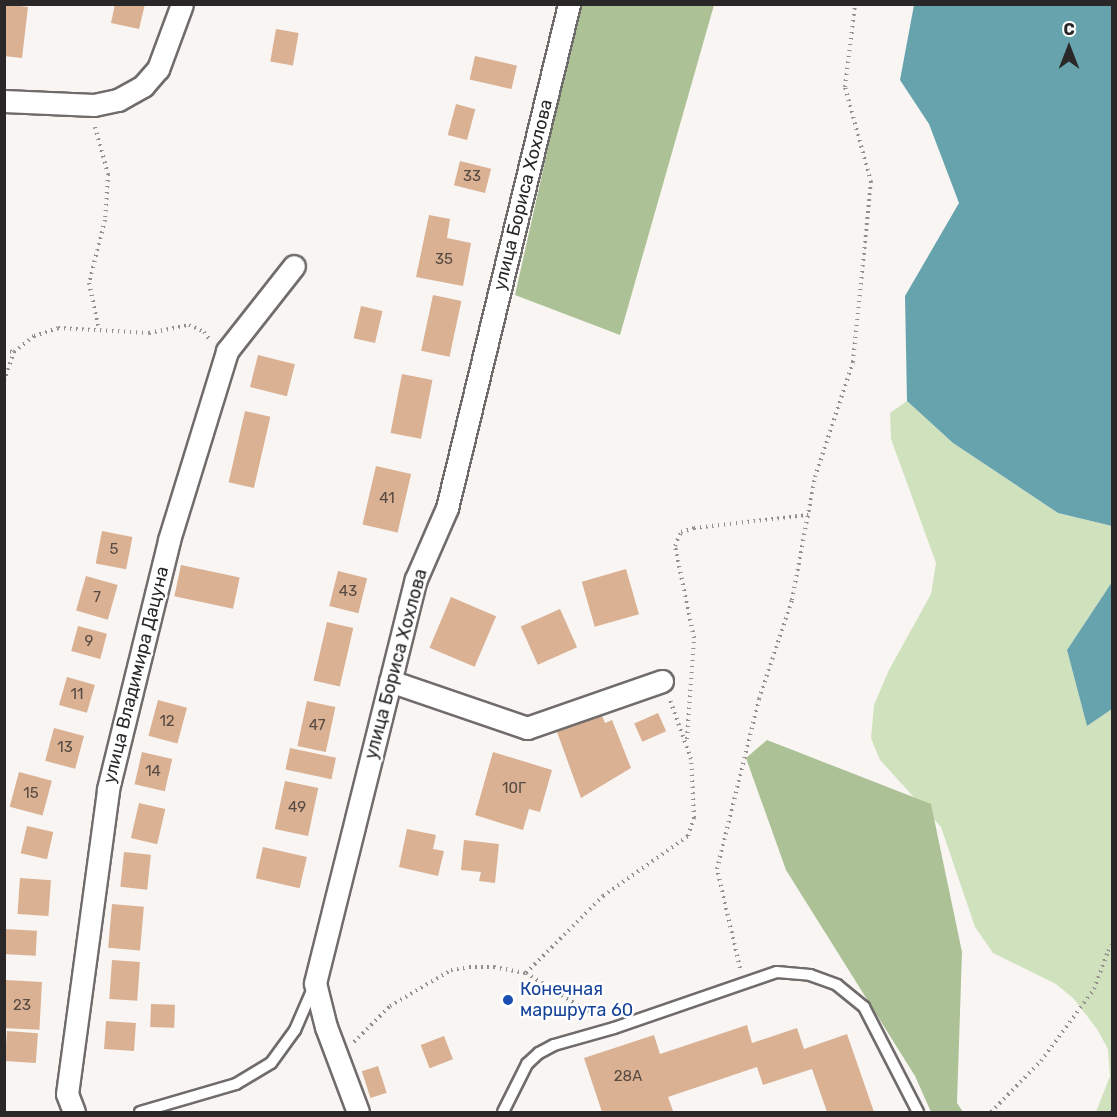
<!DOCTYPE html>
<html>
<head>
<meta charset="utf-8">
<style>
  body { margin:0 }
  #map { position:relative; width:1117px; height:1117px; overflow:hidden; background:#f8f5f3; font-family:Rubik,sans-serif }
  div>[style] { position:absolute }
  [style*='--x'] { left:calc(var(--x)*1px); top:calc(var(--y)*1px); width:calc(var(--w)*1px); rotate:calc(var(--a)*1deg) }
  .green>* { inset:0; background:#d0e2bd }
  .forest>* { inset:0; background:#acc195 }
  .water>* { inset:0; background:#66a3ad }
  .building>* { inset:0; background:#dbb193; transform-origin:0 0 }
  .path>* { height:4px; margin-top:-2px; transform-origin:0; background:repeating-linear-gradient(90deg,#928f8e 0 1.5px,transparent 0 6px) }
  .roads { filter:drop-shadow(2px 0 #706c6b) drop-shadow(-2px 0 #706c6b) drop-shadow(0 2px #706c6b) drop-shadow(0 -2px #706c6b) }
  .lane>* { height:10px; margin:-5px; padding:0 5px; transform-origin:5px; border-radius:5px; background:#fff }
  .street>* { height:21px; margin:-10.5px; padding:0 10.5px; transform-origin:10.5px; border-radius:10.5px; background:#fff }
  .dots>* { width:16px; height:16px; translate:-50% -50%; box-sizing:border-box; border:3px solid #fff; border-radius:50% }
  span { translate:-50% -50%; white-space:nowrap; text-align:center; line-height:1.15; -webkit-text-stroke:5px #fff; paint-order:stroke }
  .number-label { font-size:15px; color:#564a42 }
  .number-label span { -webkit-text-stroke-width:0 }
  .street-label { font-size:18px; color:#292727 }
  .transit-label { font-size:18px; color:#164399 }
  .left { translate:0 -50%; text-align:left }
  .frame { position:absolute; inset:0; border:6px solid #292727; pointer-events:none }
  .north { position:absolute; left:1039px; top:18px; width:60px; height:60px; -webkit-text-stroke:4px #fff; paint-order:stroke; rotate:0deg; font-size:16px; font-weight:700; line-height:24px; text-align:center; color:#292727 }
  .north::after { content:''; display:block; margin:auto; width:21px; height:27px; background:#292727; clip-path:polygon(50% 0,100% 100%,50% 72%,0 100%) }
</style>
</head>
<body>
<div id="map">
  <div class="green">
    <i style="clip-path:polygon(907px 401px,953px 443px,1058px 513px,1112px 526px,1112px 582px,1067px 650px,1087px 726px,1112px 709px,1112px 1112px,1096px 1112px,1110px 1076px,1108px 1049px,1097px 1029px,1074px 999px,1056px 984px,993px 953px,975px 927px,941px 827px,880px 760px,871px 738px,874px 705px,889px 670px,931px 594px,936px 563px,891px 439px,890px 413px)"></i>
  </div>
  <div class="forest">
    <i style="clip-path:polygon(580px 5px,714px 5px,620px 335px,515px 295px)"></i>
    <i style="clip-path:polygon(767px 740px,931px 804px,962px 952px,957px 1103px,963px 1112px,931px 1112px,915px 1076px,786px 870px,746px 758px)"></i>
  </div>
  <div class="water">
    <i style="clip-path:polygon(914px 5px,1112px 5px,1112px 526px,1058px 513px,953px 443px,907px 401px,905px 296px,959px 203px,929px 124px,900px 80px)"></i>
    <i style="clip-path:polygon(1112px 582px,1112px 709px,1087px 726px,1067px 650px)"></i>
  </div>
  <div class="building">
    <i style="clip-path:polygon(4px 4px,28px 7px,22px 58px,4px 56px)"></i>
    <i style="clip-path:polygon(115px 4px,145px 4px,139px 29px,111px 23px)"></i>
    <i style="left:276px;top:29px;width:23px;height:33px;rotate:10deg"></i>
    <i style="left:475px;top:56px;width:43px;height:24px;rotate:13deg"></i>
    <i style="left:456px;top:104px;width:20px;height:32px;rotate:15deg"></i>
    <i style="left:460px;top:161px;width:32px;height:25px;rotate:14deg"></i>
    <i style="clip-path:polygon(429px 215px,450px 219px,447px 238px,471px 243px,463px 286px,416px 277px)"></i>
    <i style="left:433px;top:295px;width:29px;height:57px;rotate:12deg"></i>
    <i style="left:361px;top:306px;width:22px;height:33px;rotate:13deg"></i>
    <i style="left:258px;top:355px;width:38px;height:33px;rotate:14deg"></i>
    <i style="left:402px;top:374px;width:31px;height:60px;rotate:11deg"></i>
    <i style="left:245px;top:411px;width:26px;height:73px;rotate:13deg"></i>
    <i style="left:376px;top:466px;width:36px;height:60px;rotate:13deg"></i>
    <i style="left:102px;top:531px;width:31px;height:33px;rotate:11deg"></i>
    <i style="left:181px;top:565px;width:60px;height:32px;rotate:12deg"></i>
    <i style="left:626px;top:569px;width:47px;height:46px;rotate:74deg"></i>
    <i style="left:338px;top:571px;width:30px;height:36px;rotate:14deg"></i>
    <i style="left:86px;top:576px;width:33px;height:36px;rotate:16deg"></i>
    <i style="left:451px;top:597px;width:49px;height:55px;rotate:23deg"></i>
    <i style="left:560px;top:609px;width:42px;height:43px;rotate:66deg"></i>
    <i style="left:327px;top:622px;width:27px;height:60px;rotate:13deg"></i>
    <i style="left:78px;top:626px;width:30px;height:26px;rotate:15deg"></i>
    <i style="left:67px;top:677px;width:29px;height:29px;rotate:16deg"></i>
    <i style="left:158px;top:700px;width:30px;height:37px;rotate:15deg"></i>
    <i style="left:307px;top:701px;width:29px;height:46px;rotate:12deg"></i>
    <i style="clip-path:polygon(600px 711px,605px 723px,612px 720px,631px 768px,581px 798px,557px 732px)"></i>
    <i style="left:658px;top:713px;width:20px;height:26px;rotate:66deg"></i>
    <i style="left:54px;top:728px;width:31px;height:34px;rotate:15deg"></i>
    <i style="left:290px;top:748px;width:47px;height:22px;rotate:12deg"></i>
    <i style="left:142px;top:752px;width:31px;height:33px;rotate:13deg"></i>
    <i style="clip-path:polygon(493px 752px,552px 770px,540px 812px,529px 809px,523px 830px,475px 815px)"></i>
    <i style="left:19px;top:772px;width:34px;height:36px;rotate:15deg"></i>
    <i style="left:285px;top:781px;width:34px;height:49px;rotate:12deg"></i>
    <i style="left:139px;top:803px;width:27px;height:36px;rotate:13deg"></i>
    <i style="left:27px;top:826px;width:27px;height:28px;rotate:13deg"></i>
    <i style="clip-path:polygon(407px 829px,436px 835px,433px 849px,444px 851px,438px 876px,399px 867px)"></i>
    <i style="clip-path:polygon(464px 840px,499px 844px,495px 883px,479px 881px,481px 872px,461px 870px)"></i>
    <i style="left:263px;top:847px;width:45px;height:32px;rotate:13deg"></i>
    <i style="left:124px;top:852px;width:27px;height:35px;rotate:6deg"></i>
    <i style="left:20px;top:878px;width:31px;height:36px;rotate:4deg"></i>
    <i style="left:112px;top:904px;width:32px;height:44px;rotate:5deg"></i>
    <i style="left:4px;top:929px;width:33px;height:25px;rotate:3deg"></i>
    <i style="left:112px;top:960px;width:28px;height:39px;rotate:4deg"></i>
    <i style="left:5px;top:980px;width:37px;height:48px;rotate:3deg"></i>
    <i style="left:151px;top:1004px;width:24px;height:23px;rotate:2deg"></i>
    <i style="left:106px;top:1021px;width:30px;height:28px;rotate:4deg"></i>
    <i style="clip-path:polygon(747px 1025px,752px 1043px,797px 1028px,804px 1049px,847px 1034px,874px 1112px,827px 1112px,812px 1069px,763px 1085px,757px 1067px,668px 1097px,673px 1111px,669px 1112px,602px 1112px,584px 1058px,654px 1035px,660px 1054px)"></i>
    <i style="left:7px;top:1031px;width:31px;height:30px;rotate:4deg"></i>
    <i style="left:444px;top:1036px;width:25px;height:25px;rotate:69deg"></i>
    <i style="left:378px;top:1066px;width:28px;height:17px;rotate:72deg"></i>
  </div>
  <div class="path">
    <i style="--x:95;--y:127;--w:49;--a:74.5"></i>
    <i style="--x:108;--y:174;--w:46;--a:93.7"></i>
    <i style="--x:105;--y:220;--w:65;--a:104.3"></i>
    <i style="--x:89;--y:283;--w:47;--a:77.7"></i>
    <i style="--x:4;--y:351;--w:10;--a:6"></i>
    <i style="--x:14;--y:352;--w:26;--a:-39"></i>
    <i style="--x:34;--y:336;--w:25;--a:-18"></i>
    <i style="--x:58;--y:328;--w:91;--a:3.1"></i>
    <i style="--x:149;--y:333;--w:41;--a:-11.3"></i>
    <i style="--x:189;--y:325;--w:17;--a:25"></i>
    <i style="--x:204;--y:332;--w:9;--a:54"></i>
    <i style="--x:4;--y:381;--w:31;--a:-71"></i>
    <i style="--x:687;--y:739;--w:101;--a:-86"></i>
    <i style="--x:694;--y:638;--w:94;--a:-101.7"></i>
    <i style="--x:675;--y:546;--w:15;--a:-67"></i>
    <i style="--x:681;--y:532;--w:14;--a:-17"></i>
    <i style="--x:694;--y:528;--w:115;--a:-6.5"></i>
    <i style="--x:740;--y:968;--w:102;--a:-103.1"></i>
    <i style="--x:717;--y:869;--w:175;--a:-76.1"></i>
    <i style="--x:759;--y:699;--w:104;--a:-71.6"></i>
    <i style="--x:792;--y:600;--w:125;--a:-79.4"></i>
    <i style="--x:815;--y:477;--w:121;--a:-71.7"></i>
    <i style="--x:853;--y:362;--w:181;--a:-84.3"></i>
    <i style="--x:871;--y:182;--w:98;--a:-105.3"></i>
    <i style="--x:845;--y:87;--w:84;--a:-83.1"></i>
    <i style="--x:526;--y:973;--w:109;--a:-45"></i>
    <i style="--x:603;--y:896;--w:104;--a:-35.2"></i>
    <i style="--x:688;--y:836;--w:19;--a:-72"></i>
    <i style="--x:694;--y:818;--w:59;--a:-92.9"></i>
    <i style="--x:691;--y:759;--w:63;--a:-109.6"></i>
    <i style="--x:354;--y:1042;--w:51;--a:-45"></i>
    <i style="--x:390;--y:1006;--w:71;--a:-30.5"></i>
    <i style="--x:451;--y:970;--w:18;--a:-9"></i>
    <i style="--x:469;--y:967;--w:25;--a:0"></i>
    <i style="--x:494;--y:967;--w:33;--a:11"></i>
    <i style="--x:526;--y:973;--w:84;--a:31.8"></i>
    <i style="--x:991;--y:1112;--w:71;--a:-45.6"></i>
    <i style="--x:1041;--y:1061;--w:89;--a:-53.6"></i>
    <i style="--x:1094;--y:989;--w:40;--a:-69.8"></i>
    <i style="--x:1108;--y:951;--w:7;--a:-56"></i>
  </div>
  <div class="roads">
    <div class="lane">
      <i style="--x:140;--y:1112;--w:100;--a:-16.3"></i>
      <i style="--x:236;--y:1084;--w:41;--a:-31"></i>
      <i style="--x:271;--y:1063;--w:41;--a:-54"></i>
      <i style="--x:295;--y:1030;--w:48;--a:-66.6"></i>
      <i style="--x:503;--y:1112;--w:54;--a:-63.4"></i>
      <i style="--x:527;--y:1064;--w:16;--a:-43"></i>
      <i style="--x:539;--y:1053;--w:17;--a:-28"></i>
      <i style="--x:554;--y:1045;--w:62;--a:-15.8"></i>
      <i style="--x:614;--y:1028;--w:172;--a:-19"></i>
      <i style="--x:777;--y:972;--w:33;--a:5"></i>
      <i style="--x:810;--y:975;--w:29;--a:20"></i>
      <i style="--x:837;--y:985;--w:35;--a:39"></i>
      <i style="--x:864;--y:1007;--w:118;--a:62.8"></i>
    </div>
    <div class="street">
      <i style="--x:4;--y:101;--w:90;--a:2.5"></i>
      <i style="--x:94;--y:105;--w:25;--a:-12"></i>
      <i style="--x:118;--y:100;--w:29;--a:-29"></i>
      <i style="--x:143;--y:86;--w:23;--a:-49"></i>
      <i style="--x:158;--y:69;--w:69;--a:-69.7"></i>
      <i style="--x:390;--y:681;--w:145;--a:18.9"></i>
      <i style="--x:527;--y:728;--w:143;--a:-19.2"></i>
      <i style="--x:74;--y:1112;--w:19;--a:-111"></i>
      <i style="--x:67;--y:1094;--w:308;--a:-82.3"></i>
      <i style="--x:108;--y:789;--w:256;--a:-76.2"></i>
      <i style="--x:169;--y:540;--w:198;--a:-72.9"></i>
      <i style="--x:227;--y:351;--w:108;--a:-51.8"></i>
      <i style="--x:358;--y:1112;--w:91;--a:-110.6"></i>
      <i style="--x:326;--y:1027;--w:45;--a:-104"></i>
      <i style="--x:315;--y:983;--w:416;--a:-76"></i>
      <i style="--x:416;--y:579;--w:77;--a:-66.4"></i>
      <i style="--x:447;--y:508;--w:519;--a:-76.39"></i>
    </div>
  </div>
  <div class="dots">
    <i style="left:508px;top:1000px;background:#1a4fb4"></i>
  </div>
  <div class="number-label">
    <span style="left:472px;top:177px">33</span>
    <span style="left:444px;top:260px">35</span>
    <span style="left:387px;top:499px">41</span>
    <span style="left:114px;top:550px">5</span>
    <span style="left:348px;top:592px">43</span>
    <span style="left:97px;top:598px">7</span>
    <span style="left:89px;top:642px">9</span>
    <span style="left:77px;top:695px">11</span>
    <span style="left:167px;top:722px">12</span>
    <span style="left:317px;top:726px">47</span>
    <span style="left:65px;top:748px">13</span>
    <span style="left:153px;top:772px">14</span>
    <span style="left:514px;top:789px">10Г</span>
    <span style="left:31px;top:794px">15</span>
    <span style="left:297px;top:808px">49</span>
    <span style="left:22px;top:1006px">23</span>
    <span style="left:628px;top:1077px">28А</span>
  </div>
  <div class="street-label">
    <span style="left:523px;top:195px;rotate:-76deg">улица Бориса Хохлова</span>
    <span style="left:396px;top:664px;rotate:-75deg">улица Бориса Хохлова</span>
    <span style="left:136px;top:675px;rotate:-76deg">улица Владимира Дацуна</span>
  </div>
  <div class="transit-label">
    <span class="left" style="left:520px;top:1000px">Конечная<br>маршрута 60</span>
  </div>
  <div class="frame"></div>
  <div class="north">С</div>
</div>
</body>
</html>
